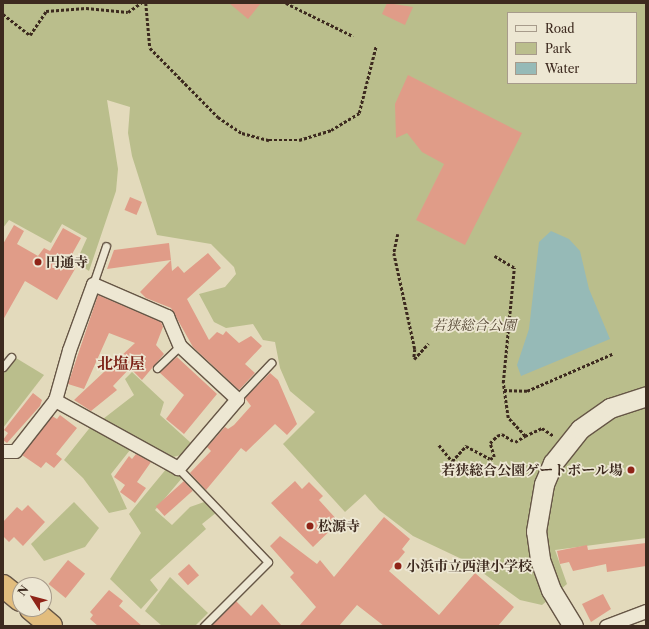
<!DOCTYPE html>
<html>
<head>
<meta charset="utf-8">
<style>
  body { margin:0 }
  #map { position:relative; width:649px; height:629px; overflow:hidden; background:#e3dabc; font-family:"Libre Caslon Text","Noto Serif JP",serif }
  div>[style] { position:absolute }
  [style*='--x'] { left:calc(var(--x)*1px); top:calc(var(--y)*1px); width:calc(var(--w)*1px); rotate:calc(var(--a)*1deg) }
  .green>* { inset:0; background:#babe8c }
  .water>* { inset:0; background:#96bab7 }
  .building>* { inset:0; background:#e09c88; transform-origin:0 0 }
  .path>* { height:2.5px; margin-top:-1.25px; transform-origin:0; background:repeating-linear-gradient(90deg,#3d2a1f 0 3px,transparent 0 5px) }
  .roads { filter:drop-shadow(1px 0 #665646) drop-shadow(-1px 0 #665646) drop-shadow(0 1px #665646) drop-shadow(0 -1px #665646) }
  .lane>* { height:7px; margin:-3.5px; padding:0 3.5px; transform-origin:3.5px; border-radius:3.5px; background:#ede7d3 }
  .street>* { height:13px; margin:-6.5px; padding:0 6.5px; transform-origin:6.5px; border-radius:6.5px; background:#ede7d3 }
  .secondary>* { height:19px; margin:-9.5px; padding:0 9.5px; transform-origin:9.5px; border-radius:9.5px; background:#ede7d3 }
  .highway>* { height:22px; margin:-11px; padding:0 11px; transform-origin:11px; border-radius:11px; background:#e2bd7e }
  .dots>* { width:11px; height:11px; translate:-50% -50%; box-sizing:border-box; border:2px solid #ede7d3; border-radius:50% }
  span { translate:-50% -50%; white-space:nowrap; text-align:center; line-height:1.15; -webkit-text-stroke:3.5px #ede7d3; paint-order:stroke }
  .poi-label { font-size:14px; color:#3d2a1f; font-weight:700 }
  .left { translate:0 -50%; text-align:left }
  .right { translate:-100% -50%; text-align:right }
  .park-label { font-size:14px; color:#564835; font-style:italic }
  .quarter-label { font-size:16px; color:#7a1f14; font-weight:700 }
  .frame { position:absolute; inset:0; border:4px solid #3d2a1f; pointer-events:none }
  .legend { position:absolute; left:507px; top:12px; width:130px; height:72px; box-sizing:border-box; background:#ede7d3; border:1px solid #a79b8b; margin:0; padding:5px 7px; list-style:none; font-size:12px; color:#3d2a1f }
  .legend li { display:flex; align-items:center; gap:8px; height:20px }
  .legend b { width:20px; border:1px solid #a79b8b }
  .north { position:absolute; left:12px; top:577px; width:40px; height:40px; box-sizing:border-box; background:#ede7d3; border:1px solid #a79b8b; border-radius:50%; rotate:306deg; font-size:11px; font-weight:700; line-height:16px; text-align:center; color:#3d2a1f }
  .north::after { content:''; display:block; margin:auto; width:14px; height:18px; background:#8f2418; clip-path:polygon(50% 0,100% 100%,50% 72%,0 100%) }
</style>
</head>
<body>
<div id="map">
  <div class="green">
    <i style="clip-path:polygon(evenodd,3px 3px,646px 3px,646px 538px,555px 550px,567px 584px,542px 605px,520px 600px,468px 562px,413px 536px,379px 510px,365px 494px,345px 512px,283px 444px,315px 412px,290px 391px,280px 368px,275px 342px,263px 340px,253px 324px,226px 328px,214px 322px,199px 294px,225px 287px,236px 274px,234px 267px,211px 244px,157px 235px,132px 156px,128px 133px,130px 107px,107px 100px,118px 169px,116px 191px,89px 271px,80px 265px,78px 258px,87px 238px,62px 224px,51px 243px,9px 220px,3px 228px,3px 3px,508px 13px,636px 13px,636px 83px,508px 83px,508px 13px)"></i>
    <i style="clip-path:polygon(16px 358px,44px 375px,3px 428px,3px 374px)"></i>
    <i style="clip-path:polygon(132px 372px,164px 402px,160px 415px,191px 443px,181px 455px,173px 457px,103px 419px,134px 395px,125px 379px)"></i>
    <i style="clip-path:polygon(92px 425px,134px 445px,111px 474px,127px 509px,109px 513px,83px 478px,64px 460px)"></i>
    <i style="clip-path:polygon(167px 468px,182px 478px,155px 510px,172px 525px,190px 507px,207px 501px,217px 512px,202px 524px,206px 529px,150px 580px,158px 590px,141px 609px,110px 579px,141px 533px,129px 514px)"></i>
    <i style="clip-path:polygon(74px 502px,99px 528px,85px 547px,44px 561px,31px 544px)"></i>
    <i style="clip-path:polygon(170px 577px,208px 613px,195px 626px,162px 626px,145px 611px)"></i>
  </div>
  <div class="water">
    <i style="clip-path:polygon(551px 231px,569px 239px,580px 251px,589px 289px,610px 339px,521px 376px,517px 365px,529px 329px,539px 242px)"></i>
  </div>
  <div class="building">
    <i style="clip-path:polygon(229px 3px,261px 3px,248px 19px)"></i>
    <i style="clip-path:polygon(387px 3px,413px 7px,405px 25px,382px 14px)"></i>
    <i style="clip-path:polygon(408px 75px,522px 133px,465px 245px,416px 220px,444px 164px,422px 152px,407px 133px,396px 138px,395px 104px)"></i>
    <i style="left:130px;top:197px;width:13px;height:14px;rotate:23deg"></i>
    <i style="clip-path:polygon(14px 225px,24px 231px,17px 244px,38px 256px,44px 248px,50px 251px,63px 228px,81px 238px,71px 256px,75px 269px,57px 300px,25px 281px,3px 320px,3px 244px)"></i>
    <i style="clip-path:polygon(169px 243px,171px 260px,107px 269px,114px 250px)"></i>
    <i style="clip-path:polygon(208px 253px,221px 268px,187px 299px,209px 340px,217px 332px,223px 335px,226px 331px,239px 343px,251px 336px,262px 346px,245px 364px,255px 373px,239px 390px,193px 347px,171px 308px,146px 298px,140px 292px,171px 260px,172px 271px,178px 266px,184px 273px)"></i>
    <i style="clip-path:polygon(98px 295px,161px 322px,163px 327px,156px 345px,164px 354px,142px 380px,130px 368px,113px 386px,117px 390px,91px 411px,74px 400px,135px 343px,109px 333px,84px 389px,68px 384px)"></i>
    <i style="clip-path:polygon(177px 357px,217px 394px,184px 434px,166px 419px,184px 395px,159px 372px)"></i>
    <i style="clip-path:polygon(270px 373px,278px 380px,297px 424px,287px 435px,275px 424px,246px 452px,241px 448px,206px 490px,190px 473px,211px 451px,207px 447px,225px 427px,228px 429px,234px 425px,251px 406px,245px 398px)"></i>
    <i style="clip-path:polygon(33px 393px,42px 400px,40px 406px,7px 443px,3px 440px,8px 433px,4px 430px)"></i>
    <i style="clip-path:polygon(60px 415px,77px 428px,56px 454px,62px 459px,54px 468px,46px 462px,41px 468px,22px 455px,52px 416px,57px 419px)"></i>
    <i style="clip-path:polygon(136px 454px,151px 462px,137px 482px,146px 488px,135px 503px,120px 492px,125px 485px,114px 477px,129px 456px,132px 459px)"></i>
    <i style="left:184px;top:481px;width:13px;height:38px;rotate:48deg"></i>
    <i style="clip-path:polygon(295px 481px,302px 489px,309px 482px,323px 496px,319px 500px,339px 522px,313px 547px,271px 503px)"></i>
    <i style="clip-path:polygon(28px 505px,45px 522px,23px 546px,14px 537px,9px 542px,3px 536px,3px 522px,17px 507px,22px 511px)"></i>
    <i style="clip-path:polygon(384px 517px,410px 539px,402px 549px,405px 552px,389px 571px,439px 615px,475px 573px,514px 607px,498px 626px,384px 626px,357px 605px,339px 626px,299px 626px,316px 607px,290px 577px,294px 573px,270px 546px,280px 536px,317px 564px,320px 560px,334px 577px)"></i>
    <i style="clip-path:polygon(646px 543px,646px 566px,607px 572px,606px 564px,573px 571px,569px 562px,560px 564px,557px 551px,587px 545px,588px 550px)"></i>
    <i style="left:68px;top:560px;width:22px;height:31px;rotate:39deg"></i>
    <i style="left:189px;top:564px;width:15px;height:15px;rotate:48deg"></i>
    <i style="clip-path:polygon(109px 590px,123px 601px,119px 606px,142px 626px,98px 626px,90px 619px,93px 615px,90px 612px)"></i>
    <i style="clip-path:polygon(603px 594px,611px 609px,591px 622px,582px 604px)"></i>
    <i style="clip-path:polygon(236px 601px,251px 616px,262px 604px,282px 626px,211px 626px)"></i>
  </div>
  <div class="path">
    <i style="--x:146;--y:3;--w:45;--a:84.9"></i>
    <i style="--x:150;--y:48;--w:97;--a:45.4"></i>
    <i style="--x:218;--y:117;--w:29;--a:34"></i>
    <i style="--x:242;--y:133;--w:28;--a:15"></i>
    <i style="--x:269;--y:140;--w:30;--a:0"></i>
    <i style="--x:299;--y:140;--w:34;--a:-17"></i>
    <i style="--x:331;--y:130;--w:33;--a:-31"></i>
    <i style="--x:359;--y:113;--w:69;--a:-75.8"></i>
    <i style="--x:286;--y:3;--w:75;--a:26.2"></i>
    <i style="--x:3;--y:14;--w:34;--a:38"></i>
    <i style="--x:30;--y:35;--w:29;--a:-56"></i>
    <i style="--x:46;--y:11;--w:40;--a:-4.3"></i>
    <i style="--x:86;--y:8;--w:42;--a:5.4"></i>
    <i style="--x:128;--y:12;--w:16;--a:-35"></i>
    <i style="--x:398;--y:234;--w:19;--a:102"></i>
    <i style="--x:394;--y:253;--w:98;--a:77.7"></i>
    <i style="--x:415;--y:349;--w:10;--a:96"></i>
    <i style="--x:414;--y:359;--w:21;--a:-47"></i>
    <i style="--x:504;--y:390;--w:23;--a:2"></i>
    <i style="--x:527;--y:391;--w:93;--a:-23.5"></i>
    <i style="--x:525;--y:436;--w:19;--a:-25"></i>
    <i style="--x:542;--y:428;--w:14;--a:34"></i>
    <i style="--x:439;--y:445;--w:21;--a:51"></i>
    <i style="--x:452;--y:461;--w:21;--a:-47"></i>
    <i style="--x:466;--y:446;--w:27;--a:28"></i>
    <i style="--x:490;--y:459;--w:4;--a:-27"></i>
    <i style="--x:494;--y:457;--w:15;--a:-106"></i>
    <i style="--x:490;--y:443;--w:10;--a:-45"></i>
    <i style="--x:497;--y:436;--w:5;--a:-22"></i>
    <i style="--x:502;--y:434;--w:15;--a:32"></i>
    <i style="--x:515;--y:442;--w:12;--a:-31"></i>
    <i style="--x:525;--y:436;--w:25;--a:-133"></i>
    <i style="--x:508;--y:418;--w:35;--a:-98"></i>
    <i style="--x:503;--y:383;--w:116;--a:-84.5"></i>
    <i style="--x:514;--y:268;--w:23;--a:-149"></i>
  </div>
  <div class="roads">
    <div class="lane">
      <i style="--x:93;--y:284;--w:40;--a:-71.1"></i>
      <i style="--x:3;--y:367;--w:13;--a:-51"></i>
      <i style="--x:157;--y:368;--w:32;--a:-44"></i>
      <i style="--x:237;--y:399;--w:50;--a:-46.6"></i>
      <i style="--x:178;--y:468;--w:130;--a:46.2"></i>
      <i style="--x:268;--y:562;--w:91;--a:135"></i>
    </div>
    <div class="street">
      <i style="--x:3;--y:451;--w:12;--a:0"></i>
      <i style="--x:15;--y:451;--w:65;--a:-51.9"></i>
      <i style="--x:55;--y:400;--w:52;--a:-74.4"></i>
      <i style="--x:69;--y:350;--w:70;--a:-70"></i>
      <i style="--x:93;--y:284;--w:81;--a:23.4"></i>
      <i style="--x:167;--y:316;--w:33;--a:67"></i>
      <i style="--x:180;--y:346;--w:78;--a:42.9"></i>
      <i style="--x:237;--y:399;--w:91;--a:130.5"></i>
      <i style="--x:178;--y:468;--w:141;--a:-151.1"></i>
      <i style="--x:606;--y:626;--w:43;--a:-20.6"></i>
    </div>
    <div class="secondary">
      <i style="--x:573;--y:626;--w:42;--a:-121.4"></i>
      <i style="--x:551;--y:590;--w:33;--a:-110"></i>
      <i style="--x:540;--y:559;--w:28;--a:-98"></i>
      <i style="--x:536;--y:531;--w:48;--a:-80.3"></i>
      <i style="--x:544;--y:484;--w:23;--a:-67"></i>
      <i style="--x:553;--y:463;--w:43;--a:-51.5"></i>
      <i style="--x:580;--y:429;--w:37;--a:-35"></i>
      <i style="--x:610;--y:408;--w:38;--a:-18"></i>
    </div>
    <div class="highway">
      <i style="--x:3;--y:586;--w:22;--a:39"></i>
      <i style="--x:31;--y:609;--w:26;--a:40"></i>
    </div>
  </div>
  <div class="dots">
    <i style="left:38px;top:262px;background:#8f2418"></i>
    <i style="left:631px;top:470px;background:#8f2418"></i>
    <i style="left:310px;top:526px;background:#8f2418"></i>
    <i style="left:398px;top:566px;background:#8f2418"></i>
  </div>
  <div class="poi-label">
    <span class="left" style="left:46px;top:262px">円通寺</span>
    <span class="right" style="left:623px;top:470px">若狭総合公園ゲートボール場</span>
    <span class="left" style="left:318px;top:526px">松源寺</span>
    <span class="left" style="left:406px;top:566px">小浜市立西津小学校</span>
  </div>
  <div class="park-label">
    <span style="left:474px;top:325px">若狭総合公園</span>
  </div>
  <div class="quarter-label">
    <span style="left:121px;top:363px">北塩屋</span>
  </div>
  <div class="frame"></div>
  <ul class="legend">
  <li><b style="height:5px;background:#ede7d3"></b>Road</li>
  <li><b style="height:11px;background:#babe8c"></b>Park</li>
  <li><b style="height:11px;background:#96bab7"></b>Water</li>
  </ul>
  <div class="north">N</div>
</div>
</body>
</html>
